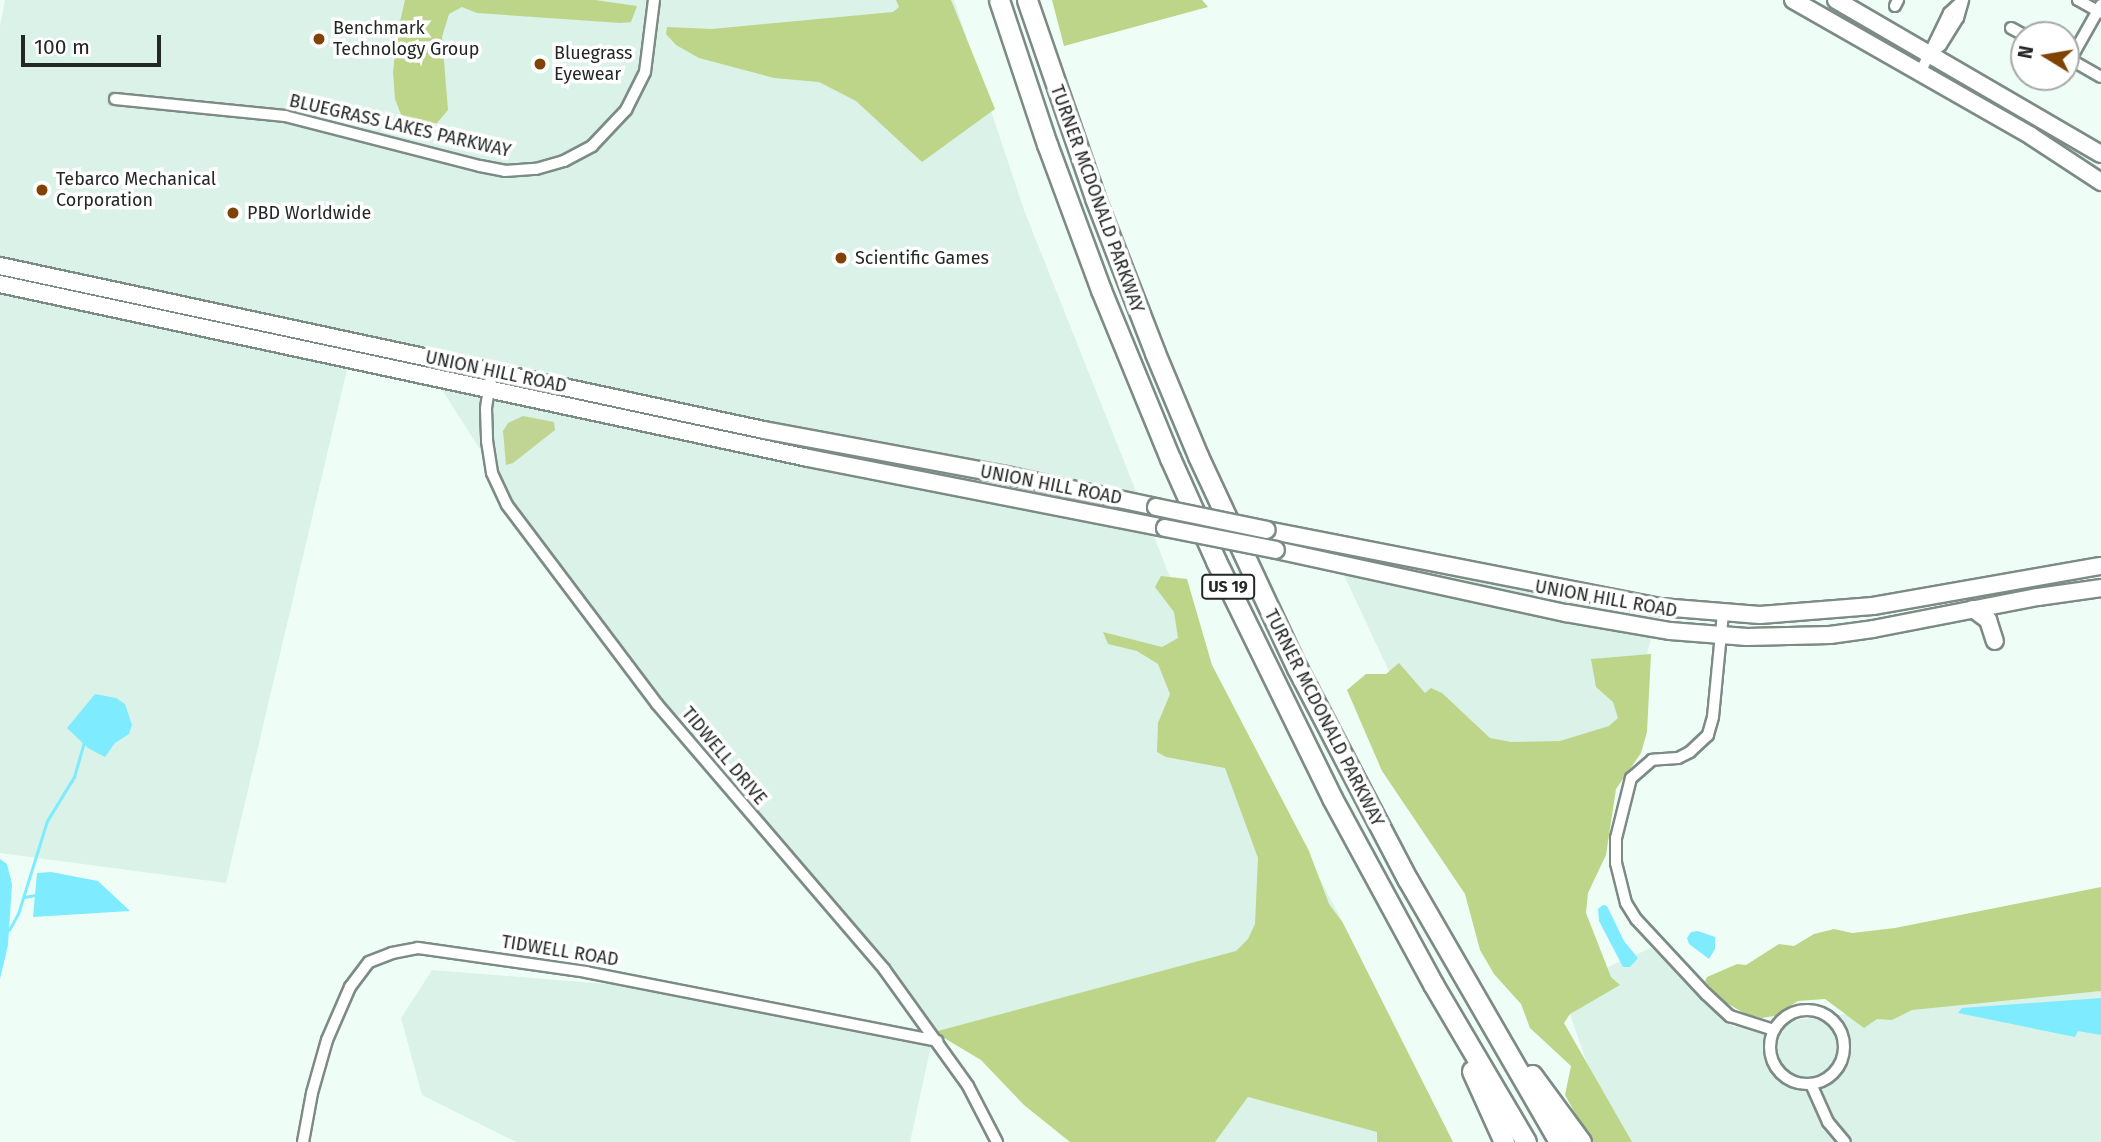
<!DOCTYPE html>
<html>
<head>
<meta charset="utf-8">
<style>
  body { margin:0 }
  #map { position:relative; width:2101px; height:1142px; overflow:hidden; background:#eefef7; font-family:"Fira Sans",sans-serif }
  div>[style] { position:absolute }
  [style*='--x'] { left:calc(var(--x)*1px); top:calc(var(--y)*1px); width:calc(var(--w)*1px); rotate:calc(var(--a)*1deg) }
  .built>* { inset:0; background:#daf2e7 }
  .green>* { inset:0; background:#c0d593 }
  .forest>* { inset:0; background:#bdd588 }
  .water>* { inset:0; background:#7eebff }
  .stream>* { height:2.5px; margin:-1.25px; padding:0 1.25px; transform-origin:1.25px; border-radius:1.25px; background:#7eebff }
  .roads { filter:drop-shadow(2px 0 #7d8b85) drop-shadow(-2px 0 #7d8b85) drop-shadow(0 2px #7d8b85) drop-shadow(0 -2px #7d8b85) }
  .street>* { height:10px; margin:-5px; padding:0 5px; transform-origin:5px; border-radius:5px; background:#fff }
  .street>.ring { margin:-5px; padding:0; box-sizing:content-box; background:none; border:10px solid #fff; border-radius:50% }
  .secondary>* { height:16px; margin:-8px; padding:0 8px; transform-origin:8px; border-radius:8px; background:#fff }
  .highway>* { height:19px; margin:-9.5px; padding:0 9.5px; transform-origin:9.5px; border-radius:9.5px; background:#fff }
  .bridges { filter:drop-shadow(2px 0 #7d8b85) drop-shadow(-2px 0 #7d8b85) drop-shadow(0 2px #7d8b85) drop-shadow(0 -2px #7d8b85) }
  .secondary-bridge>* { height:16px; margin:-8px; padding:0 8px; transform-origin:8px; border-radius:8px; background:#fff }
  .dots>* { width:19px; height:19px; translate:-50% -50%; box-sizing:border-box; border:4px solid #fff; border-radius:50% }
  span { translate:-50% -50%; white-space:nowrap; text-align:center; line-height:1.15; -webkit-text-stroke:7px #fff; paint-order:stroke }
  .shield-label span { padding:2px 5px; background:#fff; border:2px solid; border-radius:5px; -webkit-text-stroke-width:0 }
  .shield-label { font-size:16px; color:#232826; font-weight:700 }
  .poi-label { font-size:18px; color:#232826 }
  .left { translate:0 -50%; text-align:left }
  .street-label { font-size:18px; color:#232826 }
  .north { position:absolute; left:2010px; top:21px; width:70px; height:70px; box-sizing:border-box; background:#fff; border:2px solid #a7a9a8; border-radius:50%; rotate:281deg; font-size:19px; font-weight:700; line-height:28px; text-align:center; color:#232826 }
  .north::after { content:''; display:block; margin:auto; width:24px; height:32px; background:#814303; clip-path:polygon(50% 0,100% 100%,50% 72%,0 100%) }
  .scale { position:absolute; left:21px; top:35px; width:140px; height:32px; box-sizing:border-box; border:4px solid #232826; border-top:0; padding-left:9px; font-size:21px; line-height:24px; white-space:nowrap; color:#232826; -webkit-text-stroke:5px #fff; paint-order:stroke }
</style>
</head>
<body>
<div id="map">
  <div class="built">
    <i style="clip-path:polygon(5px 0,954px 0,1024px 210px,1198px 647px,1343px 923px,934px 1032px,910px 1142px,516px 1142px,422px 1095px,401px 1018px,432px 970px,731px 994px,933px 1032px,707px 762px,519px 510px,430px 371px,349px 361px,226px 883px,0 853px,0 26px)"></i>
    <i style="clip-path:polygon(1328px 541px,1658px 613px,1618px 762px,1440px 780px)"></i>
    <i style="clip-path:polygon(1651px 948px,1734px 1027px,1907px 1007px,2101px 991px,2101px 1142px,1628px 1142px,1589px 1069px,1570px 1014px,1556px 990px)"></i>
    <i style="clip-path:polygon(1248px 1097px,1378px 1132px,1376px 1142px,1215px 1142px)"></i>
  </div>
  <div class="green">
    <i style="clip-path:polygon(523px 416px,554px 422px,555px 430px,513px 463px,506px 465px,503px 431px,508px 423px)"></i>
  </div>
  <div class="forest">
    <i style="clip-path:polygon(405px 0,595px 0,637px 6px,631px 22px,621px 23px,477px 13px,462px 7px,449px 14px,442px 37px,448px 110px,437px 123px,421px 125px,402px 117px,395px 99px,393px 72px,397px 35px)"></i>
    <i style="clip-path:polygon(896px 0,951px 0,995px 109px,922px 162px,856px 101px,819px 82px,774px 78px,699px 58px,676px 45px,666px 34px,667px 27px,712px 29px,893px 12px,899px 7px)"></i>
    <i style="clip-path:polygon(1052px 0,1202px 0,1208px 7px,1064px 46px)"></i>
    <i style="clip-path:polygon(1161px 576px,1187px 579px,1212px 665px,1309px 851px,1329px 904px,1343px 923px,1453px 1142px,1377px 1142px,1377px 1132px,1248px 1097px,1215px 1142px,1070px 1142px,1024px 1105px,981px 1060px,934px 1032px,1236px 951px,1248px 939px,1255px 924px,1258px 858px,1225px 768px,1166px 757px,1157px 752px,1158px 723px,1170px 694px,1158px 664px,1137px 651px,1108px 644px,1103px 632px,1162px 647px,1178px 638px,1174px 612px,1155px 587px)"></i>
    <i style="clip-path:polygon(1651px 654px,1647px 732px,1641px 753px,1616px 789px,1606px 855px,1588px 893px,1586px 913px,1611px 977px,1620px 985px,1570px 1014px,1564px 1023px,1632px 1142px,1591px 1142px,1565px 1095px,1571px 1066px,1530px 1028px,1521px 1004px,1494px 974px,1480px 950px,1465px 894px,1382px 771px,1347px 690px,1366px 674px,1386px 674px,1399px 663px,1425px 693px,1431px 688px,1442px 693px,1490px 738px,1511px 742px,1560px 741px,1609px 726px,1618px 718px,1613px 702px,1596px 687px,1591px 659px)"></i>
    <i style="clip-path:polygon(2101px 887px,2101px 991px,1912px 1010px,1892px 1020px,1877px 1019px,1864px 1028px,1825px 999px,1798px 1001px,1774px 1016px,1762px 1018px,1746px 1014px,1721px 1000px,1705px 981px,1707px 977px,1737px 964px,1746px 965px,1779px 944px,1794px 946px,1814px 934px,1834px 929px,1852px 933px,1895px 928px)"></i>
  </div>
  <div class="water">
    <i style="clip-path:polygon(95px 694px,116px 698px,125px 704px,132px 725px,129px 734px,115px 743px,105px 757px,88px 748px,67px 728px)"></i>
    <i style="clip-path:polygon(0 859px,7px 864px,12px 884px,8px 945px,0 979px)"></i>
    <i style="clip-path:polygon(51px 872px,98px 881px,130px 911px,33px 917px,37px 873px)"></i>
    <i style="clip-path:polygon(1603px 905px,1607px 906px,1624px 941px,1638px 958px,1630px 967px,1623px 967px,1599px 921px,1598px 909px)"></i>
    <i style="clip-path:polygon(1698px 931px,1715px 937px,1715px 949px,1709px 959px,1689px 944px,1687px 938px,1691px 932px)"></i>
    <i style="clip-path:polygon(2101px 998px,2101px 1035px,2078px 1031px,2075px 1037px,1958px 1013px,1962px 1008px)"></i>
  </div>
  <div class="stream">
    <i style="--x:24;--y:897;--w:11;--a:-10"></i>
    <i style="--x:9;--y:930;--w:18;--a:-61"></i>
    <i style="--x:18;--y:914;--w:97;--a:-72.7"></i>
    <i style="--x:47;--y:821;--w:52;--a:-58.5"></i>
    <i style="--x:74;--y:777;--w:35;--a:-74"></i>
  </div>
  <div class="roads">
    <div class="street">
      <i style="--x:2078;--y:0;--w:26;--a:29"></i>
      <i style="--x:1895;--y:6;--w:7;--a:-63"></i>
      <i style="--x:2011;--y:28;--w:15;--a:28"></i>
      <i style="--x:1931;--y:54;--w:13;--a:-42"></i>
      <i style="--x:1941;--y:45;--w:32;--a:-58"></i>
      <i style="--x:1958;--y:18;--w:19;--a:-74"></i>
      <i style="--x:2066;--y:57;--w:40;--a:29.7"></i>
      <i style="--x:2070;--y:60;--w:63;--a:-60.6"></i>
      <i style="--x:1920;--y:73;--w:67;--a:-64.2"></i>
      <i style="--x:1949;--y:13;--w:18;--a:-43"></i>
      <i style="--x:115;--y:99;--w:171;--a:5.7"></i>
      <i style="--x:285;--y:116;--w:201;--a:14.4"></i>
      <i style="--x:480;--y:166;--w:25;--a:11"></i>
      <i style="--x:505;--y:171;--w:31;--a:-4"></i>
      <i style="--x:536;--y:169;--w:29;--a:-16"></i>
      <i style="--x:564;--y:161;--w:32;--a:-28"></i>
      <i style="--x:592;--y:146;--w:50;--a:-46.6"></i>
      <i style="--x:626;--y:110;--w:42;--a:-63.4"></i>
      <i style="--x:645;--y:72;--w:73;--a:-82.9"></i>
      <i style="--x:492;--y:370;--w:39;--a:99"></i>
      <i style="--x:486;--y:409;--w:32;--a:88"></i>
      <i style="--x:487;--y:441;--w:32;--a:81"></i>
      <i style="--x:492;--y:473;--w:35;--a:65"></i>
      <i style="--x:507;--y:505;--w:249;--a:53"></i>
      <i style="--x:657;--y:704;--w:349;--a:49.4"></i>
      <i style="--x:884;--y:969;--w:144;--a:54.3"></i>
      <i style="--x:968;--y:1086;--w:63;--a:62.6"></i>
      <i style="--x:1723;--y:613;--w:104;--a:95.5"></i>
      <i style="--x:1713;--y:717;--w:19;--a:106"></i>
      <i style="--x:1708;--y:735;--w:25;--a:137"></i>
      <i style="--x:1690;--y:752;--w:13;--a:153"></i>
      <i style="--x:1678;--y:758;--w:26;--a:176"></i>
      <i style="--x:1652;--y:760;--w:28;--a:139"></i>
      <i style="--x:1631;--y:778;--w:62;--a:104"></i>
      <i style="--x:1616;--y:838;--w:25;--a:90"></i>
      <i style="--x:1616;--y:863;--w:41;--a:76"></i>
      <i style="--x:1626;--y:903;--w:19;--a:58"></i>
      <i style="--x:1636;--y:919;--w:103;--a:47"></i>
      <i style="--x:1706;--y:994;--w:33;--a:43"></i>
      <i style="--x:1730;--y:1016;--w:46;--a:17.7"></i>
      <i class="ring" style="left:1770px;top:1010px;width:64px;height:64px"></i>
      <i style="--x:1811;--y:1084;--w:42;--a:65.9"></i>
      <i style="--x:1828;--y:1122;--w:26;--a:50"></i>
      <i style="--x:303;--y:1142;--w:50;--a:-79.6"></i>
      <i style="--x:312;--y:1093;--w:55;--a:-74.2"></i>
      <i style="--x:327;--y:1040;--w:58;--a:-66.5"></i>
      <i style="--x:350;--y:987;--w:31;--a:-53"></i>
      <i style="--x:369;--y:962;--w:25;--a:-21"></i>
      <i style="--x:392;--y:953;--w:26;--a:-11"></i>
      <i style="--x:418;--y:948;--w:170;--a:8.1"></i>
      <i style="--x:586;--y:972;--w:358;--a:11.1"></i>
    </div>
    <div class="secondary">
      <i style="--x:1793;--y:0;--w:274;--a:29.7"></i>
      <i style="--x:2031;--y:136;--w:84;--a:33.3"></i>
      <i style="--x:1836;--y:0;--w:306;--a:30.2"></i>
      <i style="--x:0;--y:266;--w:781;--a:12.12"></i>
      <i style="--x:764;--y:430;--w:246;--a:10.5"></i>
      <i style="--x:1006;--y:475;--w:153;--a:12"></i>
      <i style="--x:0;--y:284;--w:827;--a:12.15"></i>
      <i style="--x:808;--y:458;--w:364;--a:11.1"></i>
      <i style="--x:1267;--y:530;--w:401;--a:11.1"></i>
      <i style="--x:1661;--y:607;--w:99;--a:4.6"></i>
      <i style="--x:1760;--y:615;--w:113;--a:-4.6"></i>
      <i style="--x:1873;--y:606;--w:231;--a:-10"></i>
      <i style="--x:1276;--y:550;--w:297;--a:12.3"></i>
      <i style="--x:1566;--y:613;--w:106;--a:9.8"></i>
      <i style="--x:1670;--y:631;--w:77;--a:4.5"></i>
      <i style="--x:1747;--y:637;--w:83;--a:-1.4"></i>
      <i style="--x:1830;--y:635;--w:43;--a:-7.9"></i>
      <i style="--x:1873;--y:629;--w:168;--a:-11"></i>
      <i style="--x:2038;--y:597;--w:64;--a:-8.1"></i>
      <i style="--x:1973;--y:609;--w:19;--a:36"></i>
      <i style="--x:1988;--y:620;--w:22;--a:72"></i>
    </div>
    <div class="highway">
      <i style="--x:999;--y:0;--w:152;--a:71.6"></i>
      <i style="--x:1047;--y:144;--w:156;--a:69.7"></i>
      <i style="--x:1101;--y:290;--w:182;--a:67.7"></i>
      <i style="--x:1170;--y:458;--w:113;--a:65.9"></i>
      <i style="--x:1216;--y:561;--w:264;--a:63.9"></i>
      <i style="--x:1332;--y:798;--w:212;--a:61.5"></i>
      <i style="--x:1433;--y:984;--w:183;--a:59.5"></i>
      <i style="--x:1027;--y:0;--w:209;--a:71"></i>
      <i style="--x:1095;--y:198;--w:166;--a:68.8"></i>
      <i style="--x:1155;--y:353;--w:112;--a:67.3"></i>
      <i style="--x:1198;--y:456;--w:234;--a:65"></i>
      <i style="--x:1297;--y:668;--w:239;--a:62.4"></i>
      <i style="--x:1408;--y:880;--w:302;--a:60"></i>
      <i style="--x:1472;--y:1071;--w:78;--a:65.7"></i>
      <i style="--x:1532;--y:1075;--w:83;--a:53.8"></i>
    </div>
  </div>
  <div class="bridges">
    <div class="secondary-bridge">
      <i style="--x:1156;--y:507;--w:113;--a:11.7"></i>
      <i style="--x:1165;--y:528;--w:113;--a:11.2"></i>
    </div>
  </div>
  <div class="dots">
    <i style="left:319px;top:39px;background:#814303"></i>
    <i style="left:540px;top:64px;background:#814303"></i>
    <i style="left:42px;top:190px;background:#814303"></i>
    <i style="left:233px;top:213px;background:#814303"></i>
    <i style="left:841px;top:258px;background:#814303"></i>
  </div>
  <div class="shield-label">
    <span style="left:1228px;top:587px">US 19</span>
  </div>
  <div class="poi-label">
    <span class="left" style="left:333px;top:39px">Benchmark<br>Technology Group</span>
    <span class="left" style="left:554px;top:64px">Bluegrass<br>Eyewear</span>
    <span class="left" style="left:56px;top:190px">Tebarco Mechanical<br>Corporation</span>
    <span class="left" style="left:247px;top:213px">PBD Worldwide</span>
    <span class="left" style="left:855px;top:258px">Scientific Games</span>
  </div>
  <div class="street-label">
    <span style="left:400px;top:126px;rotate:13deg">BLUEGRASS LAKES PARKWAY</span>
    <span style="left:1097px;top:199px;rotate:70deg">TURNER MCDONALD PARKWAY</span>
    <span style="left:496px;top:372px;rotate:12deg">UNION HILL ROAD</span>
    <span style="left:1051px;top:485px;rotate:11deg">UNION HILL ROAD</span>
    <span style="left:1606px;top:599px;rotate:10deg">UNION HILL ROAD</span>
    <span style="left:1324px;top:718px;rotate:63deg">TURNER MCDONALD PARKWAY</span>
    <span style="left:724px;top:756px;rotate:50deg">TIDWELL DRIVE</span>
    <span style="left:560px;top:951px;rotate:9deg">TIDWELL ROAD</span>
  </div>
  <div class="north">N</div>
  <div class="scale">100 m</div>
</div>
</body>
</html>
